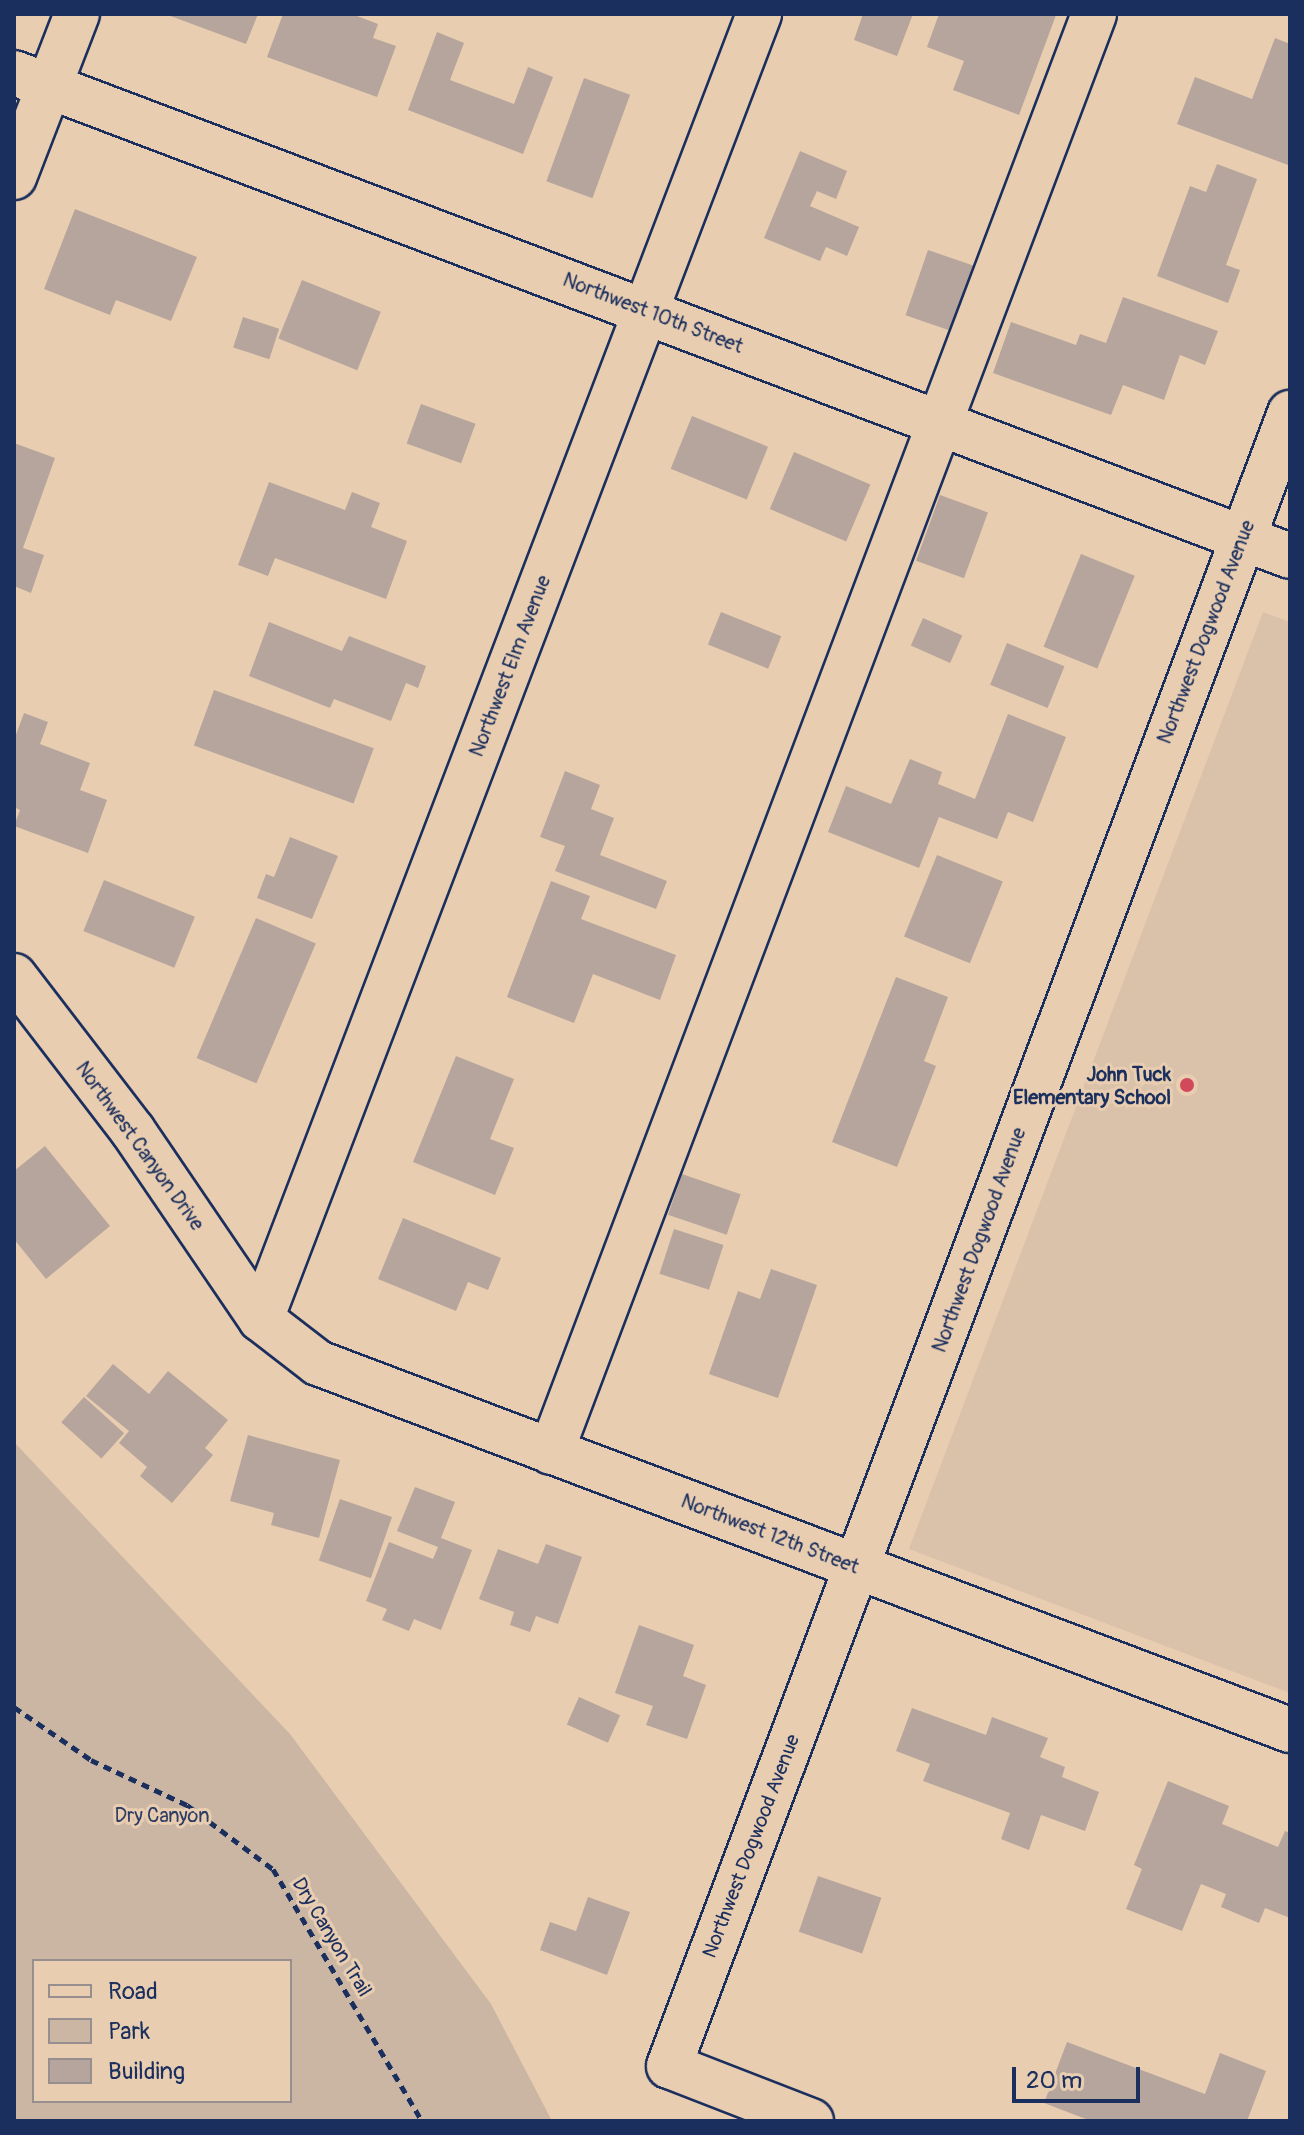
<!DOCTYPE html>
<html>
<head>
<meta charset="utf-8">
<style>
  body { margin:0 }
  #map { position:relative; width:1304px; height:2135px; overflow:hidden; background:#e9cdb0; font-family:Pangolin,sans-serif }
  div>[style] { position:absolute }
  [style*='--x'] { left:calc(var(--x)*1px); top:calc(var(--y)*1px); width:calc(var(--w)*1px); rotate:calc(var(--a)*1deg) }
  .built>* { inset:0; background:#dac1aa }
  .green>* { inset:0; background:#cbb6a4 }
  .building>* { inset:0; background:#b6a59c; transform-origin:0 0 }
  .path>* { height:5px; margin-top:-2.5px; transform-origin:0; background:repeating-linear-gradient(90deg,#1b2f5e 0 8px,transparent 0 14px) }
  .roads { filter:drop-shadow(2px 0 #1b2f5e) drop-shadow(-2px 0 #1b2f5e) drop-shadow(0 2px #1b2f5e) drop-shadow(0 -2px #1b2f5e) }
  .minor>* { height:44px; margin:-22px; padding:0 22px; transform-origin:22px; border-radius:22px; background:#e9cdb0 }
  .dots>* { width:22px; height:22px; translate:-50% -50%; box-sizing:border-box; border:4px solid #e9cdb0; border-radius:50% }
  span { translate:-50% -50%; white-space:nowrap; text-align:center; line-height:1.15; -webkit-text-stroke:6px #e9cdb0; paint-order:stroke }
  .street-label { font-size:20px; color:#1b2f5e }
  .poi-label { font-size:20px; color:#1b2f5e; font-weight:700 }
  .right { translate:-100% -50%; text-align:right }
  .park-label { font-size:20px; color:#2d3c65 }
  .frame { position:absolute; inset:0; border:16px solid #1b2f5e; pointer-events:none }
  .legend { position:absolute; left:32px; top:1959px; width:260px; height:144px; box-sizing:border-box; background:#e9cdb0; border:2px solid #978e8f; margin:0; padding:10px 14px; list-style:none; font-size:24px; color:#1b2f5e }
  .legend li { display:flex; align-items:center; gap:16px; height:40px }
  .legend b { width:40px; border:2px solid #978e8f }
  .scale { position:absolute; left:1012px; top:2067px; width:128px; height:36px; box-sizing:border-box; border:4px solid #1b2f5e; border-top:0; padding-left:10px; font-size:24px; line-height:28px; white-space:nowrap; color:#1b2f5e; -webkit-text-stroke:6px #e9cdb0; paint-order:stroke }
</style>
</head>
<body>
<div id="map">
  <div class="built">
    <i style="clip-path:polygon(1263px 612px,1290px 622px,1290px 1693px,909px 1549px)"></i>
  </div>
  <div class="green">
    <i style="clip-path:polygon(evenodd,14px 1442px,290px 1734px,491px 2004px,552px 2121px,14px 2121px,14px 1442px,34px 1961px,290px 1961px,290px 2101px,34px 2101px,34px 1961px)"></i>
  </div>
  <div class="building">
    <i style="clip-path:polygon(165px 14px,258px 14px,246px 44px)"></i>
    <i style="clip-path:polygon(283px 14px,352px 14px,378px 24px,373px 38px,396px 46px,377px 97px,267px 57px)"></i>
    <i style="clip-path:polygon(863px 14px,913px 14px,897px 56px,854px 40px)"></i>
    <i style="clip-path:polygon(939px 14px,1056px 15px,1019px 115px,953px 90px,964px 61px,927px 47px)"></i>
    <i style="clip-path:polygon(437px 32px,464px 43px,450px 80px,514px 104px,528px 67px,553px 77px,523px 154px,408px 110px)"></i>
    <i style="clip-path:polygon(1275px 38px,1290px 44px,1288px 165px,1177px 124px,1195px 77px,1252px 99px)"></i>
    <i style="left:584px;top:78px;width:49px;height:110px;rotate:20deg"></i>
    <i style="clip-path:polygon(800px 151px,847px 171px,836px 199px,817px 191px,810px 206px,859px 227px,847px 256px,826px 247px,820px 261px,764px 238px)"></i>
    <i style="clip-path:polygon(1217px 164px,1257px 179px,1226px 265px,1240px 270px,1228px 303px,1157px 276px,1190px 186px,1206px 192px)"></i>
    <i style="clip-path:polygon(75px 209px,197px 257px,171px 321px,116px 300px,110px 315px,44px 289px)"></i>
    <i style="left:928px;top:250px;width:53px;height:69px;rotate:19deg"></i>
    <i style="left:302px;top:280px;width:85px;height:63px;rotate:22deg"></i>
    <i style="clip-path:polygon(1123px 297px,1218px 331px,1205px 365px,1180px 355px,1164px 400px,1123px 385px,1111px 415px,993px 373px,1011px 322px,1076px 345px,1080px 334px,1106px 343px)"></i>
    <i style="left:243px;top:317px;width:38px;height:32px;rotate:18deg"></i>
    <i style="left:421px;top:404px;width:58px;height:42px;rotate:20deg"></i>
    <i style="left:692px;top:416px;width:82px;height:57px;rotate:22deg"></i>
    <i style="clip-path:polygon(14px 443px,55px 458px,23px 548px,44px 555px,31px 593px,14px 586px)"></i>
    <i style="left:794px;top:452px;width:83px;height:62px;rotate:23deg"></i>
    <i style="clip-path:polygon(269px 482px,345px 510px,352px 492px,380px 503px,371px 527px,407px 541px,386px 599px,275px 558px,268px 576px,238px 565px)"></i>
    <i style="left:940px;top:495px;width:51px;height:70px;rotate:20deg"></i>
    <i style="left:1081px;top:554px;width:58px;height:100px;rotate:22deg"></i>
    <i style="left:721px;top:612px;width:65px;height:35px;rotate:22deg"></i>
    <i style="left:923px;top:618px;width:43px;height:30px;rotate:24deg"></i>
    <i style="clip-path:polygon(269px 622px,342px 651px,349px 636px,426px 666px,418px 688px,406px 683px,391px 721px,334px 699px,330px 708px,249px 676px)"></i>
    <i style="left:1007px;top:643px;width:62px;height:45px;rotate:22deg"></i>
    <i style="left:214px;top:690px;width:170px;height:59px;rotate:20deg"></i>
    <i style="clip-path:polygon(24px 713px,48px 722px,40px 744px,90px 763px,80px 790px,107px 800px,88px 853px,14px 826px,20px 810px,14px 807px,14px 740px)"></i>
    <i style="clip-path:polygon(1008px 714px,1066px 737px,1033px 822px,1008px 812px,997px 839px,939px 817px,919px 868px,828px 832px,846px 786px,891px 804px,910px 759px,942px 772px,938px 784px,975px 799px)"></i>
    <i style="clip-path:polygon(565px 771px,600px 785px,591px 809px,614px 818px,600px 855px,667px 881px,656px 909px,555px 871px,565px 846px,540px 837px)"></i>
    <i style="clip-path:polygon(290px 837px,338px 856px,312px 919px,257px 898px,266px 874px,274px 877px)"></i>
    <i style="left:937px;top:855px;width:71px;height:88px;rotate:22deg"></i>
    <i style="left:104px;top:880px;width:98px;height:55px;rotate:22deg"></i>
    <i style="clip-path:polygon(551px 881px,590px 896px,581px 919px,676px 955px,660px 1000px,593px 974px,574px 1023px,507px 997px)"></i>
    <i style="left:256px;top:918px;width:65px;height:152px;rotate:23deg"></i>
    <i style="clip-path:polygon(896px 977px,948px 997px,924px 1061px,936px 1066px,897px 1167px,832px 1142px)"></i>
    <i style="clip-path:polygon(456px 1056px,514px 1079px,490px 1139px,514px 1148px,495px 1195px,413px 1162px)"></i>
    <i style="clip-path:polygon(45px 1146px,110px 1226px,46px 1279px,14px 1239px,14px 1171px)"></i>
    <i style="left:682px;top:1174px;width:62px;height:43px;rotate:19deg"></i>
    <i style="clip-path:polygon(403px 1218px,501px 1258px,488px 1290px,468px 1282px,456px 1311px,378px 1279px)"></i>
    <i style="left:674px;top:1229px;width:52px;height:47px;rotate:18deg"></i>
    <i style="clip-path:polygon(771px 1269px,817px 1285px,778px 1398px,709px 1374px,738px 1291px,760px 1299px)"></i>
    <i style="clip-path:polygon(113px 1364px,149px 1394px,168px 1371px,228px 1420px,205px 1448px,213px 1455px,172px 1503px,140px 1476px,147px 1467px,119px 1443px,129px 1431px,86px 1396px)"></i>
    <i style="left:84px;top:1397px;width:54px;height:34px;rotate:42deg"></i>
    <i style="clip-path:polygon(248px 1435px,340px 1460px,319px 1538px,271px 1525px,274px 1513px,230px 1501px)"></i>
    <i style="clip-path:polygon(415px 1487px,455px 1502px,441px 1538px,472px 1550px,441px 1630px,414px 1619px,409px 1631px,382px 1620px,387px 1609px,366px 1601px,389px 1542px,433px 1559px,438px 1547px,397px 1531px)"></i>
    <i style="left:340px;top:1499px;width:55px;height:65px;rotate:19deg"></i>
    <i style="clip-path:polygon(546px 1544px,582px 1557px,558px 1624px,536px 1616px,530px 1632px,510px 1625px,514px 1612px,479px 1599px,498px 1549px,538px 1564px)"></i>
    <i style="clip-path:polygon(639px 1625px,694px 1645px,683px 1676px,706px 1685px,687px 1739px,646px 1725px,653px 1706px,615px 1693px)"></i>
    <i style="left:579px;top:1697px;width:45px;height:30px;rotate:24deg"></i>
    <i style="clip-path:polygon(912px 1708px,986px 1735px,992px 1717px,1048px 1738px,1040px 1757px,1065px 1767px,1062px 1777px,1099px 1792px,1085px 1831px,1041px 1815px,1029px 1850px,1001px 1839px,1010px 1813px,923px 1781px,930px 1764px,896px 1751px)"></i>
    <i style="clip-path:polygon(1168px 1781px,1229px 1806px,1222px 1824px,1278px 1847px,1285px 1831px,1290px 1833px,1290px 1918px,1265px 1908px,1259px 1923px,1221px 1907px,1226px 1894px,1201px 1884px,1182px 1931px,1126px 1909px,1142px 1869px,1134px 1865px)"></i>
    <i style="left:818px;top:1876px;width:67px;height:59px;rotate:19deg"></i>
    <i style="clip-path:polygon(588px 1897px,630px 1912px,607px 1975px,540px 1950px,550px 1922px,576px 1931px)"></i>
    <i style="clip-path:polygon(1067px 2042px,1205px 2094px,1220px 2053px,1266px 2071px,1247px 2121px,1091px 2121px,1044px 2103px)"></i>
  </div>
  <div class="path">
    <i style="--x:14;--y:1707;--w:93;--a:34.5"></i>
    <i style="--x:91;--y:1760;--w:106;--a:25.1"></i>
    <i style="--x:187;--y:1805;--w:107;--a:36.7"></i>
    <i style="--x:273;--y:1869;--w:293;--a:59.4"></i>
  </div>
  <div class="roads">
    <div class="minor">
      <i style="--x:14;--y:73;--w:1364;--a:20.73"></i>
      <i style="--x:14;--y:177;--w:175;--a:-68.9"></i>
      <i style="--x:14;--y:976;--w:195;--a:52.5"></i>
      <i style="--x:133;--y:1131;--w:227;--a:55.8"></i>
      <i style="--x:261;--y:1319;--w:72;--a:37.7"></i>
      <i style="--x:318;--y:1363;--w:1039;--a:20.69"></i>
      <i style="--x:261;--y:1319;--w:1397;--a:-69.11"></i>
      <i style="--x:551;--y:1452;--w:1537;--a:-69.31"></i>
      <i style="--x:811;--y:2121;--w:152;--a:-158.8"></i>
      <i style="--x:669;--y:2066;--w:1766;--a:-69.41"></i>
    </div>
  </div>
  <div class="dots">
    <i style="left:1187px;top:1085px;background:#d1495b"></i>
  </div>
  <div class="street-label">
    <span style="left:653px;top:313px;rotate:21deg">Northwest 10th Street</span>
    <span style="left:1206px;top:632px;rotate:-69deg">Northwest Dogwood Avenue</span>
    <span style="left:510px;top:666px;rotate:-69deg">Northwest Elm Avenue</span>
    <span style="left:140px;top:1146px;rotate:54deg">Northwest Canyon Drive</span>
    <span style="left:979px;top:1240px;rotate:-70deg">Northwest Dogwood Avenue</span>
    <span style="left:770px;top:1534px;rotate:21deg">Northwest 12th Street</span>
    <span style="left:751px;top:1846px;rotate:-69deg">Northwest Dogwood Avenue</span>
    <span style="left:332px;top:1937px;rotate:59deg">Dry Canyon Trail</span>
  </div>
  <div class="poi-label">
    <span class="right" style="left:1171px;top:1086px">John Tuck<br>Elementary School</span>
  </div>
  <div class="park-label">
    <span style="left:162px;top:1815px">Dry Canyon</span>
  </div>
  <div class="frame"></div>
  <ul class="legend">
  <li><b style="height:10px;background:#e9cdb0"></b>Road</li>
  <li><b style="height:22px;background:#cbb6a4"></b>Park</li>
  <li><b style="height:22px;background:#b6a59c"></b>Building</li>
  </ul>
  <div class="scale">20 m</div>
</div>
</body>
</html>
